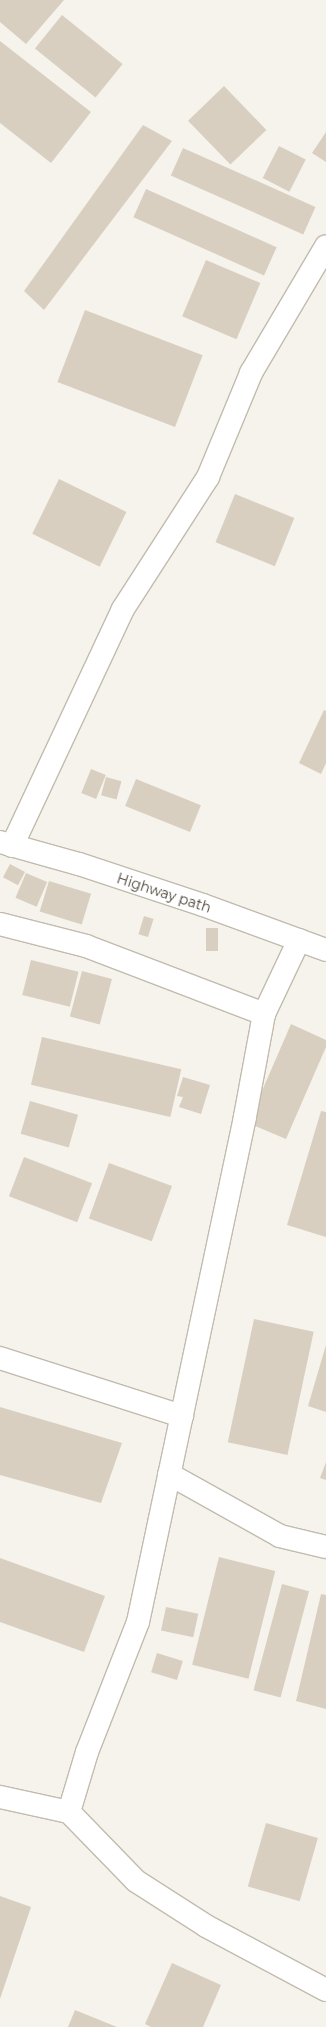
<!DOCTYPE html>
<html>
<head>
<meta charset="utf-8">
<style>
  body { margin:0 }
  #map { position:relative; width:326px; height:2027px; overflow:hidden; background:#f6f3ec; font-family:Montserrat,sans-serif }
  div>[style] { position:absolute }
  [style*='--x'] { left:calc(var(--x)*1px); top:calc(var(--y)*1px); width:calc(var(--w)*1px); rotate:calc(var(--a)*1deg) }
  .building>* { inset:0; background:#d8cfc1; transform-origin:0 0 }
  .roads { filter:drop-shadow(1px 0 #c2bbae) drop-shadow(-1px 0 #c2bbae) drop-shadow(0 1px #c2bbae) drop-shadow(0 -1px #c2bbae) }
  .minor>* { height:22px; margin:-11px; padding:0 11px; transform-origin:11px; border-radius:11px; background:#fff }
  .tertiary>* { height:22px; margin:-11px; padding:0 11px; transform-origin:11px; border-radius:11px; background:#fff }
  span { translate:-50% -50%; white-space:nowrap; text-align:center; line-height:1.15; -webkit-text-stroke:3.5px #fff; paint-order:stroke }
  .street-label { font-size:14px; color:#4b4439 }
</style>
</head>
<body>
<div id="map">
  <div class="building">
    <i style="clip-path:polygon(0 0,64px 0,26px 44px,0 22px)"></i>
    <i style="left:62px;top:15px;width:78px;height:43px;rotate:39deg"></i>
    <i style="clip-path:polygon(0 41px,91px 112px,51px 163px,0 123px)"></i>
    <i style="left:224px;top:86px;width:61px;height:50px;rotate:46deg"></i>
    <i style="clip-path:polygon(143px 125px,172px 141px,44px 310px,24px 291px)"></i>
    <i style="clip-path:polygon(326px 132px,326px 162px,312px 153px)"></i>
    <i style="left:279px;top:146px;width:30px;height:36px;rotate:27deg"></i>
    <i style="left:183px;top:148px;width:145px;height:30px;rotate:24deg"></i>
    <i style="left:146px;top:189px;width:143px;height:31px;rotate:24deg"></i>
    <i style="left:206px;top:260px;width:59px;height:61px;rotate:23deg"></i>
    <i style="left:85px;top:310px;width:126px;height:77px;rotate:21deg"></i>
    <i style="left:59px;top:479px;width:75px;height:61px;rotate:26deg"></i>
    <i style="left:235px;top:494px;width:64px;height:52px;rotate:22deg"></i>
    <i style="clip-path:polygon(324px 710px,326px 711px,326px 763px,321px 774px,299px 763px)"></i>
    <i style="left:91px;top:769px;width:16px;height:26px;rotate:22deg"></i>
    <i style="left:106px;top:777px;width:16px;height:19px;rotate:15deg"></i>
    <i style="left:136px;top:779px;width:70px;height:29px;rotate:22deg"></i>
    <i style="left:10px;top:864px;width:17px;height:15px;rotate:28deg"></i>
    <i style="left:26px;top:873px;width:23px;height:27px;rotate:23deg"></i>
    <i style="left:49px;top:881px;width:44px;height:32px;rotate:17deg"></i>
    <i style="left:144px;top:916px;width:10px;height:19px;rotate:17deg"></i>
    <i style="left:206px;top:928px;width:12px;height:23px"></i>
    <i style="left:31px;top:960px;width:49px;height:36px;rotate:14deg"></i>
    <i style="left:82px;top:971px;width:31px;height:47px;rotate:15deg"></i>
    <i style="clip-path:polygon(291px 1024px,326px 1040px,326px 1047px,286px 1139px,248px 1123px)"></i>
    <i style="left:42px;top:1037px;width:143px;height:49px;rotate:13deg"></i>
    <i style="clip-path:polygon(183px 1077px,210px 1085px,201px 1114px,179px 1107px,183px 1097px,177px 1096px)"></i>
    <i style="left:30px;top:1101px;width:50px;height:34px;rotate:16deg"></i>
    <i style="clip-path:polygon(321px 1111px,326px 1112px,326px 1237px,287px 1225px)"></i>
    <i style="left:24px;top:1157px;width:73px;height:42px;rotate:21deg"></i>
    <i style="left:109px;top:1163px;width:67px;height:59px;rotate:20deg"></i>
    <i style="left:254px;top:1319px;width:61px;height:126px;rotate:12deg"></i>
    <i style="clip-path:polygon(326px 1345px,326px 1412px,308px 1406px)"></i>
    <i style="clip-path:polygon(0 1407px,122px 1443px,101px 1503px,0 1475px)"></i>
    <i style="clip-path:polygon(326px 1462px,326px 1480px,320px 1478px)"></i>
    <i style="left:219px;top:1557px;width:58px;height:111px;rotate:14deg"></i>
    <i style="clip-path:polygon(0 1558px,105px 1596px,84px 1652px,0 1622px)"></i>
    <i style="left:282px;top:1584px;width:28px;height:110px;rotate:15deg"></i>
    <i style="clip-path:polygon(321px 1594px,326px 1595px,326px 1709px,296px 1701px)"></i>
    <i style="left:166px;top:1607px;width:33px;height:24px;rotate:12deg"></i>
    <i style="left:157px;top:1653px;width:27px;height:20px;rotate:17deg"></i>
    <i style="left:266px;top:1823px;width:54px;height:66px;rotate:16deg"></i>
    <i style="clip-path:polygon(0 1896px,31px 1907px,0 1999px)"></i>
    <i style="clip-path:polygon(172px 1963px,221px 1985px,203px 2027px,151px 2027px,145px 2024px)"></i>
    <i style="clip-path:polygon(75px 2010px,117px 2027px,68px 2027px)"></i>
  </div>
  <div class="roads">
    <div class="minor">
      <i style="--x:12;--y:846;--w:262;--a:-64.9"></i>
      <i style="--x:123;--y:609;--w:157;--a:-57.2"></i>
      <i style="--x:208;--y:477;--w:113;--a:-67.5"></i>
      <i style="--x:251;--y:373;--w:147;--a:-59.4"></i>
      <i style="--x:0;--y:924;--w:89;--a:14.3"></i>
      <i style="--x:86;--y:946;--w:191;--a:20.9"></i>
      <i style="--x:299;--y:940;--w:82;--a:115.3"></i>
      <i style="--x:264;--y:1014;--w:105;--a:100.5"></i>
      <i style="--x:245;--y:1117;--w:516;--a:101.96"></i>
      <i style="--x:138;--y:1622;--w:140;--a:111.4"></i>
      <i style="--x:87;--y:1752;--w:63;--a:106.7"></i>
      <i style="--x:69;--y:1812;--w:96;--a:45.8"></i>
      <i style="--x:136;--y:1881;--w:83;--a:32.7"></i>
      <i style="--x:206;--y:1926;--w:136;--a:28.1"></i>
      <i style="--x:0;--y:1358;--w:191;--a:17.7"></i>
      <i style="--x:169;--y:1474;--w:127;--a:29.2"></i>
      <i style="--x:280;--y:1536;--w:47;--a:13.4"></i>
      <i style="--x:0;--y:1797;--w:71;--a:12.3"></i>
    </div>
    <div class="tertiary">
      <i style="--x:0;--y:842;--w:82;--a:15.6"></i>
      <i style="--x:79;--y:864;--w:131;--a:18.3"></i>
      <i style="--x:203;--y:905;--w:131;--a:20.1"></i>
    </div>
  </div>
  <div class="street-label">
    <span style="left:164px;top:893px;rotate:18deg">Highway path</span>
  </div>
</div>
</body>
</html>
